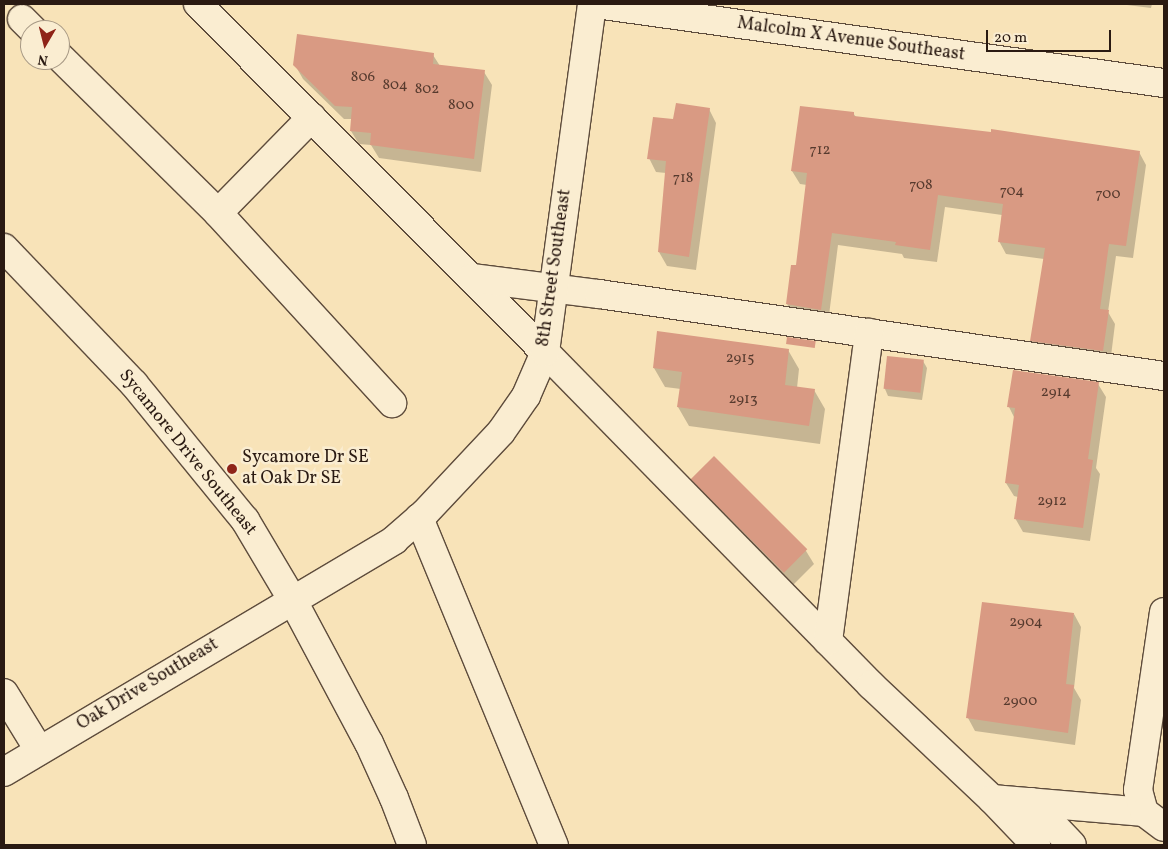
<!DOCTYPE html>
<html>
<head>
<meta charset="utf-8">
<style>
  body { margin:0 }
  #map { position:relative; width:1168px; height:849px; overflow:hidden; background:#f8e3b8; font-family:Vollkorn,serif }
  div>[style] { position:absolute }
  [style*='--x'] { left:calc(var(--x)*1px); top:calc(var(--y)*1px); width:calc(var(--w)*1px); rotate:calc(var(--a)*1deg) }
  .shadow>* { inset:0; background:#0003 }
  .building>* { inset:0; background:#d99a83; transform-origin:0 0 }
  .roads { filter:drop-shadow(1px 0 #5e4c3c) drop-shadow(-1px 0 #5e4c3c) drop-shadow(0 1px #5e4c3c) drop-shadow(0 -1px #5e4c3c) }
  .minor>* { height:28px; margin:-14px; padding:0 14px; transform-origin:14px; border-radius:14px; background:#faedd1 }
  .dots>* { width:14px; height:14px; translate:-50% -50%; box-sizing:border-box; border:2px solid #faedd1; border-radius:50% }
  span { translate:-50% -50%; white-space:nowrap; text-align:center; line-height:1.15; -webkit-text-stroke:5px #faedd1; paint-order:stroke }
  .number-label { font-size:15px; color:#563a2e }
  .number-label span { -webkit-text-stroke-width:0 }
  .street-label { font-size:18px; color:#2a1a12 }
  .poi-label { font-size:18px; color:#2a1a12 }
  .left { translate:0 -50%; text-align:left }
  .frame { position:absolute; inset:0; border:5px solid #2a1a12; pointer-events:none }
  .north { position:absolute; left:20px; top:20px; width:50px; height:50px; box-sizing:border-box; background:#faedd1; border:1px solid #a79985; border-radius:50%; rotate:188deg; font-size:14px; font-weight:700; line-height:20px; text-align:center; color:#2a1a12 }
  .north::after { content:''; display:block; margin:auto; width:18px; height:22px; background:#8f2418; clip-path:polygon(50% 0,100% 100%,50% 72%,0 100%) }
  .scale { position:absolute; left:986px; top:30px; width:125px; height:22px; box-sizing:border-box; border:2px solid #2a1a12; border-top:0; padding-left:6px; font-size:15px; line-height:18px; white-space:nowrap; color:#2a1a12; -webkit-text-stroke:4px #faedd1; paint-order:stroke }
</style>
</head>
<body>
<div id="map">
  <div class="shadow">
    <i style="clip-path:polygon(1119px 4px,1152px 4px,1151px 8px)"></i>
    <i style="clip-path:polygon(433px 55px,440px 66px,484px 72px,492px 85px,481px 172px,379px 158px,371px 145px,359px 144px,351px 131px,353px 119px,344px 119px,303px 79px,295px 65px)"></i>
    <i style="clip-path:polygon(709px 109px,716px 123px,696px 270px,667px 266px,659px 252px,666px 173px,656px 172px,649px 158px,674px 120px)"></i>
    <i style="clip-path:polygon(853px 113px,856px 117px,1139px 152px,1146px 165px,1133px 258px,1116px 256px,1108px 312px,1115px 324px,1110px 364px,1039px 353px,1031px 341px,1044px 259px,1006px 254px,999px 241px,1002px 215px,945px 207px,937px 262px,904px 258px,902px 254px,838px 245px,828px 323px,795px 316px,787px 304px,797px 267px,807px 185px,800px 184px,792px 171px)"></i>
    <i style="clip-path:polygon(788px 350px,799px 369px,797px 388px,814px 390px,825px 409px,820px 444px,689px 426px,678px 407px,681px 389px,665px 387px,654px 368px)"></i>
    <i style="clip-path:polygon(923px 361px,927px 368px,922px 400px,888px 396px,885px 389px)"></i>
    <i style="clip-path:polygon(1098px 384px,1106px 397px,1096px 468px,1100px 474px,1090px 541px,1023px 532px,1015px 518px,1018px 497px,1014px 496px,1006px 483px,1015px 419px,1009px 407px)"></i>
    <i style="clip-path:polygon(714px 458px,806px 551px,814px 564px,792px 586px,700px 492px,693px 479px)"></i>
    <i style="clip-path:polygon(1074px 614px,1081px 627px,1074px 688px,1081px 700px,1075px 745px,975px 731px,968px 718px)"></i>
  </div>
  <div class="building">
    <i style="clip-path:polygon(297px 34px,434px 53px,433px 64px,485px 70px,474px 159px,370px 145px,371px 133px,350px 131px,352px 107px,335px 106px,293px 65px)"></i>
    <i style="clip-path:polygon(676px 103px,710px 108px,689px 257px,658px 252px,666px 161px,647px 159px,653px 117px,673px 119px)"></i>
    <i style="clip-path:polygon(800px 106px,854px 112px,854px 116px,991px 132px,991px 129px,1140px 151px,1126px 246px,1109px 244px,1100px 309px,1109px 310px,1103px 351px,1030px 341px,1045px 248px,998px 242px,1003px 204px,938px 195px,930px 250px,895px 245px,896px 242px,832px 233px,821px 310px,786px 304px,791px 265px,796px 265px,807px 173px,791px 171px)"></i>
    <i style="clip-path:polygon(657px 331px,789px 349px,785px 385px,815px 389px,809px 426px,677px 407px,682px 372px,653px 368px)"></i>
    <i style="left:787px;top:337px;width:29px;height:7px;rotate:8deg"></i>
    <i style="left:887px;top:356px;width:37px;height:33px;rotate:6deg"></i>
    <i style="clip-path:polygon(1013px 370px,1099px 382px,1088px 459px,1093px 460px,1083px 528px,1014px 519px,1019px 485px,1005px 483px,1015px 408px,1007px 407px)"></i>
    <i style="left:714px;top:456px;width:132px;height:33px;rotate:45deg"></i>
    <i style="clip-path:polygon(982px 602px,1074px 613px,1066px 684px,1074px 685px,1068px 733px,966px 718px)"></i>
  </div>
  <div class="roads">
    <div class="minor">
      <i style="--x:198;--y:4;--w:491;--a:45.1"></i>
      <i style="--x:545;--y:352;--w:466;--a:45.6"></i>
      <i style="--x:871;--y:685;--w:166;--a:43.3"></i>
      <i style="--x:992;--y:799;--w:153;--a:4.9"></i>
      <i style="--x:596;--y:4;--w:573;--a:7.92"></i>
      <i style="--x:22;--y:19;--w:16;--a:45"></i>
      <i style="--x:60;--y:57;--w:222;--a:44.6"></i>
      <i style="--x:218;--y:213;--w:258;--a:47.5"></i>
      <i style="--x:218;--y:213;--w:134;--a:-45.6"></i>
      <i style="--x:4;--y:248;--w:188;--a:46.3"></i>
      <i style="--x:134;--y:384;--w:176;--a:50.8"></i>
      <i style="--x:245;--y:520;--w:92;--a:59.3"></i>
      <i style="--x:292;--y:599;--w:163;--a:61.9"></i>
      <i style="--x:369;--y:743;--w:60;--a:65.6"></i>
      <i style="--x:394;--y:798;--w:50;--a:69"></i>
      <i style="--x:472;--y:278;--w:128;--a:7.2"></i>
      <i style="--x:599;--y:294;--w:571;--a:8.26"></i>
      <i style="--x:419;--y:518;--w:354;--a:67.6"></i>
      <i style="--x:1164;--y:612;--w:180;--a:98.3"></i>
      <i style="--x:1138;--y:790;--w:23;--a:75"></i>
      <i style="--x:1144;--y:812;--w:25;--a:37"></i>
      <i style="--x:828;--y:641;--w:311;--a:-82.4"></i>
      <i style="--x:4;--y:693;--w:67;--a:58.4"></i>
      <i style="--x:4;--y:772;--w:454;--a:-30.7"></i>
      <i style="--x:394;--y:540;--w:40;--a:-41"></i>
      <i style="--x:424;--y:514;--w:112;--a:-46.8"></i>
      <i style="--x:501;--y:432;--w:44;--a:-55.2"></i>
      <i style="--x:526;--y:396;--w:48;--a:-66.6"></i>
      <i style="--x:545;--y:352;--w:351;--a:-82.3"></i>
      <i style="--x:992;--y:799;--w:64;--a:46.3"></i>
      <i style="--x:1031;--y:802;--w:59;--a:46.4"></i>
    </div>
  </div>
  <div class="dots">
    <i style="left:232px;top:469px;background:#8f2418"></i>
  </div>
  <div class="number-label">
    <span style="left:363px;top:78px">806</span>
    <span style="left:395px;top:86px">804</span>
    <span style="left:427px;top:90px">802</span>
    <span style="left:461px;top:106px">800</span>
    <span style="left:820px;top:151px">712</span>
    <span style="left:683px;top:179px">718</span>
    <span style="left:921px;top:186px">708</span>
    <span style="left:1012px;top:192px">704</span>
    <span style="left:1108px;top:195px">700</span>
    <span style="left:740px;top:359px">2915</span>
    <span style="left:1056px;top:393px">2914</span>
    <span style="left:743px;top:400px">2913</span>
    <span style="left:1052px;top:502px">2912</span>
    <span style="left:1026px;top:623px">2904</span>
    <span style="left:1020px;top:702px">2900</span>
  </div>
  <div class="street-label">
    <span style="left:851px;top:40px;rotate:8deg">Malcolm X Avenue Southeast</span>
    <span style="left:555px;top:268px;rotate:-82deg">8th Street Southeast</span>
    <span style="left:187px;top:453px;rotate:51deg">Sycamore Drive Southeast</span>
    <span style="left:148px;top:685px;rotate:-31deg">Oak Drive Southeast</span>
  </div>
  <div class="poi-label">
    <span class="left" style="left:242px;top:469px">Sycamore Dr SE<br>at Oak Dr SE</span>
  </div>
  <div class="frame"></div>
  <div class="north">N</div>
  <div class="scale">20 m</div>
</div>
</body>
</html>
